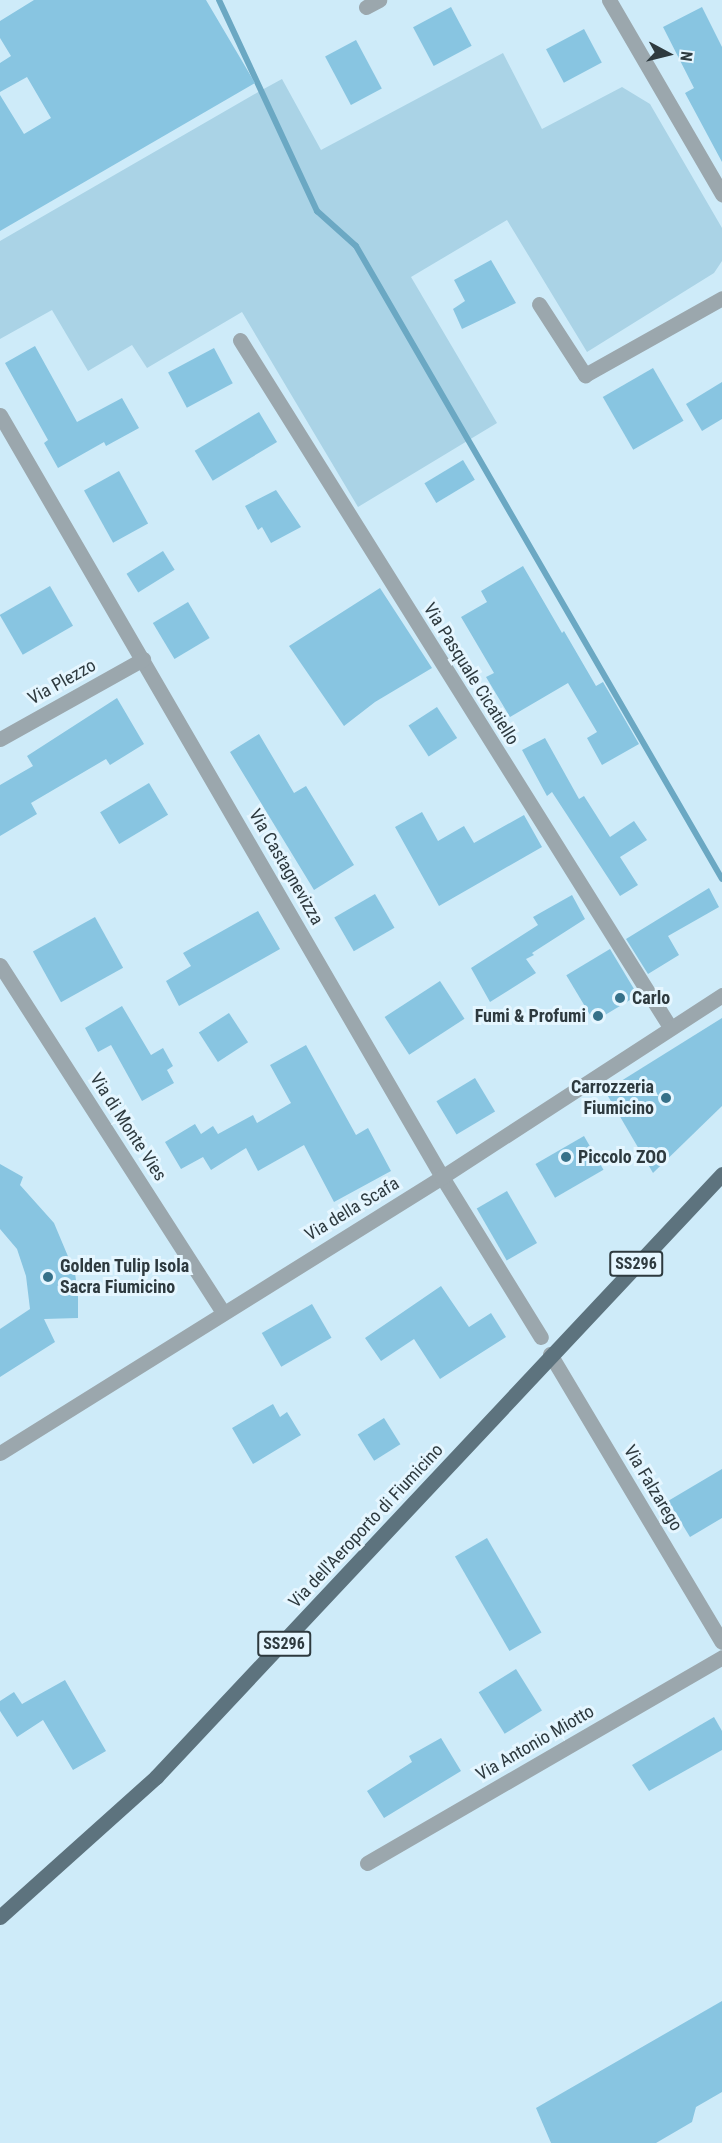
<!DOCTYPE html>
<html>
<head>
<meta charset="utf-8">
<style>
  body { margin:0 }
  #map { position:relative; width:722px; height:2143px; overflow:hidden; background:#ceebf9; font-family:"Roboto Condensed",sans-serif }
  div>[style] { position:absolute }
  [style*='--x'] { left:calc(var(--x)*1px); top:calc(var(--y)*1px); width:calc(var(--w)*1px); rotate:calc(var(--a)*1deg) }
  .green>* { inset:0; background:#aad3e6 }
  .stream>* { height:6px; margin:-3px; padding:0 3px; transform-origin:3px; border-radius:3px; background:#6ba8c3 }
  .building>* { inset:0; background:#88c5e1; transform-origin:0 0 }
  .minor>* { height:15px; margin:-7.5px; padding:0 7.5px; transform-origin:7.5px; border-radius:7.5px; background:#9ba7ad }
  .major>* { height:15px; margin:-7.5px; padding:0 7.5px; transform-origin:7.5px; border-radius:7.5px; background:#5d737e }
  .dots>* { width:16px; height:16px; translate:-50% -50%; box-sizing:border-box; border:3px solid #e5f6ff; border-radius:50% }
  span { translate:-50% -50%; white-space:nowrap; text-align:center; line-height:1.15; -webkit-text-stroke:6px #e5f6ff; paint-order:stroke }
  .shield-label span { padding:2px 4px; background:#e5f6ff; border:2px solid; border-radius:4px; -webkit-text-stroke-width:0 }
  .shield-label { font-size:16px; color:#2e3a3f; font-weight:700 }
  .street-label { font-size:18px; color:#2e3a3f }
  .poi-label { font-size:18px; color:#2e3a3f; font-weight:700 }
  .left { translate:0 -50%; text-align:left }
  .right { translate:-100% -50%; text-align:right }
  .north { position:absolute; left:638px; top:24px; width:60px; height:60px; -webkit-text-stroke:4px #e5f6ff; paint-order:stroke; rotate:97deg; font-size:16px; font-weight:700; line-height:24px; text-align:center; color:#2e3a3f }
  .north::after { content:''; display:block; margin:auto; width:21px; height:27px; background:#2e3a3f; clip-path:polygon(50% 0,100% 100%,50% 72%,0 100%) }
</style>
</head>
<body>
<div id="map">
  <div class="green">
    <i style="clip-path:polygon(503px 53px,542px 129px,622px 87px,650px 104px,722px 228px,722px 261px,714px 273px,587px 352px,507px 220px,411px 277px,497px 423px,358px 507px,242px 312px,147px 368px,132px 345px,88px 371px,52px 310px,0 339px,0 241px,260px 91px,282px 79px,321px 150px)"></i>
  </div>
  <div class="stream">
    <i style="--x:219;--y:0;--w:233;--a:65.1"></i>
    <i style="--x:317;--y:211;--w:52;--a:41.9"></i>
    <i style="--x:356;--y:246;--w:731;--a:59.96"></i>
  </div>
  <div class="building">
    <i style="clip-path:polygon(34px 0,206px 0,255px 83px,0 231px,0 95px,24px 134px,51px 118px,27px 77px,0 92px,0 63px,11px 56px,0 38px,0 21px)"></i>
    <i style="left:451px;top:7px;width:44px;height:43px;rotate:62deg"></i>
    <i style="clip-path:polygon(702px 7px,722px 47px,722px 162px,685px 93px,694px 88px,663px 27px)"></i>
    <i style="left:584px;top:29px;width:38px;height:43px;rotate:62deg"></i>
    <i style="left:356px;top:40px;width:55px;height:35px;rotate:62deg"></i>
    <i style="clip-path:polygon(491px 260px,516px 303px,462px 329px,453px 309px,465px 301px,454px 280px)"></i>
    <i style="clip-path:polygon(35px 346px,77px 422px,122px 398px,139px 428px,106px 446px,104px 442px,58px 468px,44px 443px,48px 440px,5px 363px)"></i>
    <i style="left:214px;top:348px;width:40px;height:52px;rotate:62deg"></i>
    <i style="left:653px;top:368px;width:61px;height:58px;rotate:60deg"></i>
    <i style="clip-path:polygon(722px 382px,722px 419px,702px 431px,686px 404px)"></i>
    <i style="left:259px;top:412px;width:35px;height:75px;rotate:59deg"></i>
    <i style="left:463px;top:460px;width:23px;height:45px;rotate:59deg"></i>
    <i style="left:119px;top:471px;width:60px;height:40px;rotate:61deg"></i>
    <i style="clip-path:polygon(276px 490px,301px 527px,271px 543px,262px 527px,258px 530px,245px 506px)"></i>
    <i style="left:163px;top:551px;width:22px;height:43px;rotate:58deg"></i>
    <i style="clip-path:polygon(523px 566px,562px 633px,564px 631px,596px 686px,603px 682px,639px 744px,602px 765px,587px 738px,597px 732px,568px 683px,510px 717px,486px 677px,494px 673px,461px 617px,487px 602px,481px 591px)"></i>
    <i style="left:50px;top:586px;width:46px;height:58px;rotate:60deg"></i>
    <i style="clip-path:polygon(380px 588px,432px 668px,375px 702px,344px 726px,289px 646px)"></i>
    <i style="left:188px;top:602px;width:42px;height:41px;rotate:59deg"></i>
    <i style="clip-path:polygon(117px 698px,144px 744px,110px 765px,106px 759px,31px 803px,37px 814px,0 836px,0 785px,33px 766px,27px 756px)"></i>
    <i style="left:437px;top:707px;width:37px;height:34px;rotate:57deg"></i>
    <i style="clip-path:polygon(259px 734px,294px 793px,306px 786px,354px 865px,314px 890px,230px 752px)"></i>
    <i style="clip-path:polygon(545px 738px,579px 799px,584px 796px,610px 837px,634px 821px,647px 840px,620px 857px,638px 885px,620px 896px,552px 792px,547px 796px,522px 750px)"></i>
    <i style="left:149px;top:783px;width:37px;height:57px;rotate:59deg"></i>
    <i style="clip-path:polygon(422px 812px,438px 841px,464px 826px,474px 843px,524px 815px,542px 847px,439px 906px,395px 827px)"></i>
    <i style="clip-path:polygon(709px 888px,719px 907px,668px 936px,679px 955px,648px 974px,626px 939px)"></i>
    <i style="left:375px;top:894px;width:39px;height:47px;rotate:60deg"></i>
    <i style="clip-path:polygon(572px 895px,585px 919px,532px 953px,534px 955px,526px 959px,536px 973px,490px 1002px,471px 968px,538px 925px,533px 917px)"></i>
    <i style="clip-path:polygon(258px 911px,280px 949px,179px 1006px,166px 981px,191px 966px,183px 953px)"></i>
    <i style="left:95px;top:917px;width:58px;height:71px;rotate:61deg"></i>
    <i style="left:610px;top:949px;width:54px;height:51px;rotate:59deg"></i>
    <i style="left:440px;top:981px;width:45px;height:66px;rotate:57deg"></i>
    <i style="clip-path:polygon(122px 1006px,151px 1055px,163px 1048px,173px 1066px,167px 1070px,174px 1083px,142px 1101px,111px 1045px,98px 1052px,85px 1028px)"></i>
    <i style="left:229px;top:1013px;width:35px;height:36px;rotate:57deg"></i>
    <i style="clip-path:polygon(722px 1018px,722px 1106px,653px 1173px,605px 1091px)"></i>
    <i style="clip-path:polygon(306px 1045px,356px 1135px,368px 1128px,391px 1171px,334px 1202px,304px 1145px,258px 1171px,246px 1148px,211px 1170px,203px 1157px,181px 1169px,165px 1142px,195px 1124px,201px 1134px,213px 1126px,218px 1134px,253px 1115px,257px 1123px,291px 1103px,270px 1065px)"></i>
    <i style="left:475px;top:1078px;width:39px;height:45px;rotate:59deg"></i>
    <i style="left:584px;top:1136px;width:39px;height:56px;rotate:60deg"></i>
    <i style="clip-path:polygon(0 1164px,23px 1177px,20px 1185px,54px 1223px,75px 1273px,78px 1295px,78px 1318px,44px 1319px,55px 1342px,0 1377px,0 1329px,30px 1309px,26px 1276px,17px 1249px,0 1229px)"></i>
    <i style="left:507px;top:1191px;width:60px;height:35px;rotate:60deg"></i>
    <i style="clip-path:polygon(441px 1286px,469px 1327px,491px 1313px,506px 1337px,440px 1379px,414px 1339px,381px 1361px,365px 1338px)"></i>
    <i style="left:312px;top:1304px;width:39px;height:58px;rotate:60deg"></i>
    <i style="clip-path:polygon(273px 1404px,280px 1417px,287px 1412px,301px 1435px,253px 1464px,232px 1428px)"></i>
    <i style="left:384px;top:1418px;width:31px;height:31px;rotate:58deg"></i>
    <i style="clip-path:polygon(722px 1469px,722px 1518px,690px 1537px,668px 1501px)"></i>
    <i style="left:487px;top:1538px;width:109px;height:37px;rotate:60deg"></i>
    <i style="left:516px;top:1669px;width:49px;height:44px;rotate:58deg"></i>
    <i style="clip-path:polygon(65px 1680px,106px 1751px,73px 1770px,43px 1720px,17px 1737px,0 1711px,0 1701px,14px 1692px,22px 1704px)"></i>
    <i style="clip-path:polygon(714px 1717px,722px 1731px,722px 1750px,649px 1791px,632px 1765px)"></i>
    <i style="clip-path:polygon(441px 1738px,461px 1771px,384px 1818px,367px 1791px,412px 1762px,409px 1756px)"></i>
    <i style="clip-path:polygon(722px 2001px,722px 2092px,696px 2107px,692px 2122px,656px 2143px,551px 2143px,536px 2108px)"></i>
  </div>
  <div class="minor">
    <i style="--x:609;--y:0;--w:225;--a:59.8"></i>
    <i style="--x:366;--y:7;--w:15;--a:-28"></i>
    <i style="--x:539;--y:304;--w:85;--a:57.1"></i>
    <i style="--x:585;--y:375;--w:157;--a:-29.3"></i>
    <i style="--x:240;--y:340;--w:810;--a:57.96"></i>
    <i style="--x:0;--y:415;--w:881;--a:59.88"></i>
    <i style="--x:442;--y:1177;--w:188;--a:58.3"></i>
    <i style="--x:0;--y:739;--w:164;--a:-29.2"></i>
    <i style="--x:0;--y:965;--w:411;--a:57.3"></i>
    <i style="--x:550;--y:1354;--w:335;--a:59.2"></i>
    <i style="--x:0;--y:1453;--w:521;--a:-31.98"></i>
    <i style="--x:442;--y:1177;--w:334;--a:-33"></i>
    <i style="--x:367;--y:1863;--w:410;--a:-30.1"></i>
  </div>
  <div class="major">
    <i style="--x:0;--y:1917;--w:210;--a:-41.9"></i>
    <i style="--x:156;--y:1777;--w:827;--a:-46.81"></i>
  </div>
  <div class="dots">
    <i style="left:620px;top:998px;background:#367189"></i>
    <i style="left:598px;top:1016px;background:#367189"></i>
    <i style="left:666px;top:1098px;background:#367189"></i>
    <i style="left:566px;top:1157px;background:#367189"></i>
    <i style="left:48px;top:1277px;background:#367189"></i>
  </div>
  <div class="shield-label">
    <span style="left:636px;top:1264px">SS296</span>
    <span style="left:284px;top:1644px">SS296</span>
  </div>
  <div class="street-label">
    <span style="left:471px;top:674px;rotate:58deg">Via Pasquale Cicatiello</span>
    <span style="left:62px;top:682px;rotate:-29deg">Via Plezzo</span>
    <span style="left:286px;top:867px;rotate:60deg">Via Castagnevizza</span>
    <span style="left:128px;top:1127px;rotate:57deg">Via di Monte Vies</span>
    <span style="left:352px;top:1209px;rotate:-31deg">Via della Scafa</span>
    <span style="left:653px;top:1488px;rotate:59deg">Via Falzarego</span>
    <span style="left:366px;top:1526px;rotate:-47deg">Via dell'Aeroporto di Fiumicino</span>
    <span style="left:535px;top:1743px;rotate:-30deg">Via Antonio Miotto</span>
  </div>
  <div class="poi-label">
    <span class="left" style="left:632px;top:998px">Carlo</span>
    <span class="right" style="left:586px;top:1016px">Fumi &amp; Profumi</span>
    <span class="right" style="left:654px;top:1098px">Carrozzeria<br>Fiumicino</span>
    <span class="left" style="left:578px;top:1157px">Piccolo ZOO</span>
    <span class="left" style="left:60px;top:1277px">Golden Tulip Isola<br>Sacra Fiumicino</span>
  </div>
  <div class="north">N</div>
</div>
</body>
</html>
